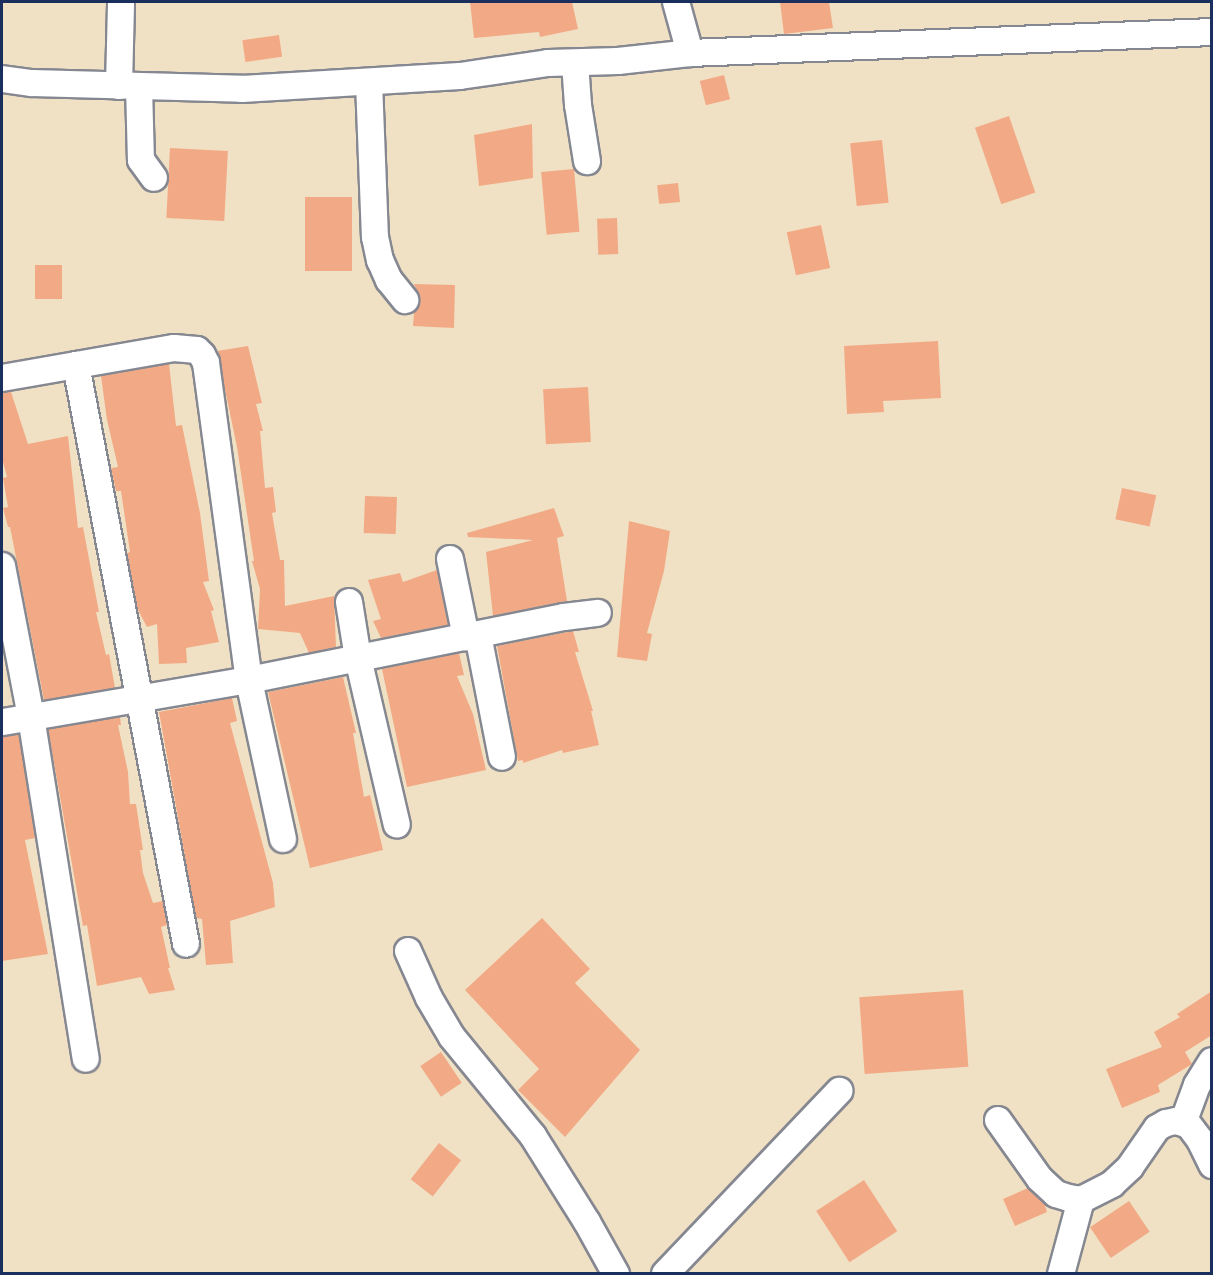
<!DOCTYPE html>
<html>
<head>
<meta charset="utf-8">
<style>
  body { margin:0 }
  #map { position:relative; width:1213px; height:1275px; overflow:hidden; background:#f0e1c4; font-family:Mynerve,sans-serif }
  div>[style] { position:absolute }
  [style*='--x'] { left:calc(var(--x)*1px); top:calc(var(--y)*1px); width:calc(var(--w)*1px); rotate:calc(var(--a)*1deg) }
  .building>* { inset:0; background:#f2aa86; transform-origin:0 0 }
  .roads { filter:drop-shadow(2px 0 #868891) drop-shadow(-2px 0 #868891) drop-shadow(0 2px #868891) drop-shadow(0 -2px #868891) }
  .minor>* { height:26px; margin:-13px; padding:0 13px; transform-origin:13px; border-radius:13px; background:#fff }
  span { translate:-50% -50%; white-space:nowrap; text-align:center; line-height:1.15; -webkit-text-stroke:4.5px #f7f3e8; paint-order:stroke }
  .frame { position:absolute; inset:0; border:3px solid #1b2f5e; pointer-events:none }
</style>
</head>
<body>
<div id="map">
  <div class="building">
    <i style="clip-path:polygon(470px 2px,572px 2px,578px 29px,540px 37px,539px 32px,474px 38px)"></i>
    <i style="clip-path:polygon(780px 2px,829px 2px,833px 28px,784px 34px)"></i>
    <i style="left:279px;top:35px;width:22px;height:37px;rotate:82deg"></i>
    <i style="left:724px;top:75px;width:25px;height:25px;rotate:76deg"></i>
    <i style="left:1009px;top:116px;width:81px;height:36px;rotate:71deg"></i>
    <i style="clip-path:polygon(532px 124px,533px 178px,479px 186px,474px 135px)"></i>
    <i style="left:882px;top:140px;width:63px;height:32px;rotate:84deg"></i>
    <i style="left:170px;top:148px;width:58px;height:70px;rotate:3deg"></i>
    <i style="left:574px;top:169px;width:63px;height:33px;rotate:85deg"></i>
    <i style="left:678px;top:183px;width:19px;height:21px;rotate:84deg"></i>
    <i style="left:305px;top:197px;width:47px;height:74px"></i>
    <i style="left:617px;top:218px;width:36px;height:20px;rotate:88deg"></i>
    <i style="left:821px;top:225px;width:44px;height:35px;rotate:78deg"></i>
    <i style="left:35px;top:265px;width:27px;height:34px"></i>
    <i style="clip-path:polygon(414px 284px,455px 285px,454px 328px,413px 326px,414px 312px,419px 306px,420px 298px)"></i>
    <i style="clip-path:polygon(938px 341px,941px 398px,883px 401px,884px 412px,847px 414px,844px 346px)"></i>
    <i style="clip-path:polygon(248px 346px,262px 403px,256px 404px,263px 431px,260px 431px,265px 488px,273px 487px,276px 512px,272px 513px,280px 560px,284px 560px,285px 606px,334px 596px,336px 647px,309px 653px,300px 633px,258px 629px,260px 589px,252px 561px,254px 561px,237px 447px,217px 351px)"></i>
    <i style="clip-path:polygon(169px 364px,176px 426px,182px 425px,200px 513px,209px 581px,203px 582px,214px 610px,211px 611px,219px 642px,186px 648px,187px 663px,159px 664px,157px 624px,147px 627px,137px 608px,127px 553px,130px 552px,121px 491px,116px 491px,111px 468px,118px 467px,107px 420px,101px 376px)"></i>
    <i style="left:588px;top:387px;width:55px;height:45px;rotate:87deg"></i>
    <i style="clip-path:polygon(11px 392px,28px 444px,68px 436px,78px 528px,83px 527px,99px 612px,96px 612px,106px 655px,109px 654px,115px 688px,44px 700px,10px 527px,8px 527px,3px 508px,8px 507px,3px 478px,7px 477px,2px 458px,2px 393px)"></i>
    <i style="left:1122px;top:488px;width:35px;height:32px;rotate:12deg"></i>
    <i style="left:365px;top:496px;width:32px;height:37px;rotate:2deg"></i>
    <i style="clip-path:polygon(554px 508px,564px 536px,557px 538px,567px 601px,493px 616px,486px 552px,533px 540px,468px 537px,467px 533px)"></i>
    <i style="clip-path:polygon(629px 521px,670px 531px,664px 571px,647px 633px,652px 634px,647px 661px,617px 657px)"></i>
    <i style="clip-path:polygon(437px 570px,448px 625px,381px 638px,373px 621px,381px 619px,368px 580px,400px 573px,403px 582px)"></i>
    <i style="clip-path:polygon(573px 631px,579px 652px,575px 652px,593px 711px,591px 711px,599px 745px,563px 753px,562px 750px,523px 763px,523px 760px,518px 761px,497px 646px)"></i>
    <i style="clip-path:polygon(459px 653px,464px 675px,457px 676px,473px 714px,486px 770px,407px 787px,382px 669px)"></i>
    <i style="clip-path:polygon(343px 677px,356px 733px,353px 733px,364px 797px,370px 795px,383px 850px,310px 868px,268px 692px)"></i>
    <i style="clip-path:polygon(232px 698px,237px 721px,230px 723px,273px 883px,275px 907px,230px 921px,233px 963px,206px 965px,202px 919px,196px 918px,159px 712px)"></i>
    <i style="clip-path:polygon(120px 717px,121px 725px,118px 725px,128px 772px,130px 804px,136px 804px,143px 850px,140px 850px,143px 873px,153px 903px,163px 901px,167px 925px,161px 927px,170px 968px,168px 968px,175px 990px,149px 994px,141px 977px,97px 986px,87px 925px,83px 926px,48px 729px)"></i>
    <i style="clip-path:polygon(19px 734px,35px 838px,25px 840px,48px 954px,2px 961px,2px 737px)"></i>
    <i style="clip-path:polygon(542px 918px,590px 969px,575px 983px,640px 1050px,565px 1137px,518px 1090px,539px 1069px,465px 990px)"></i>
    <i style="left:963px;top:990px;width:77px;height:104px;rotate:86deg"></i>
    <i style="clip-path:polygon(1212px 991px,1212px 1035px,1185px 1052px,1192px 1064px,1158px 1085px,1160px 1092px,1122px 1108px,1106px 1069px,1162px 1047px,1154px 1032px,1180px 1017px,1177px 1014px)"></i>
    <i style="left:441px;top:1052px;width:37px;height:25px;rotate:56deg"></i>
    <i style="left:439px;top:1143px;width:28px;height:46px;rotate:38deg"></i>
    <i style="left:864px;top:1180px;width:61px;height:57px;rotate:57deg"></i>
    <i style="clip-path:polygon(1028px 1188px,1044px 1203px,1047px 1212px,1015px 1226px,1003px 1199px)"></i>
    <i style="left:1129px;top:1201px;width:37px;height:47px;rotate:56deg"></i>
  </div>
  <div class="roads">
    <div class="minor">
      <i style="--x:676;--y:2;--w:53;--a:74.6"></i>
      <i style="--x:575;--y:63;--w:42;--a:85.9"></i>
      <i style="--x:578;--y:105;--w:57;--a:80.9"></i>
      <i style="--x:2;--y:79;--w:30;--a:8"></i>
      <i style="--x:32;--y:83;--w:210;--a:1.6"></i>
      <i style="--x:242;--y:89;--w:218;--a:-3.4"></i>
      <i style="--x:460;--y:76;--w:89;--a:-8.4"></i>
      <i style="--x:548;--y:63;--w:70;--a:-1.6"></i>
      <i style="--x:618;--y:61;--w:72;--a:-6.3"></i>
      <i style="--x:690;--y:53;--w:522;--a:-2.3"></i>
      <i style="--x:369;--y:82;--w:155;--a:87.8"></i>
      <i style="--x:375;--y:237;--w:24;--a:78"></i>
      <i style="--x:380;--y:260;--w:22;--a:66"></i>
      <i style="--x:389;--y:280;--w:26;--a:51"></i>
      <i style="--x:119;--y:86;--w:84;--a:-88.6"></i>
      <i style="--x:139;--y:86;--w:74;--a:88.5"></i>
      <i style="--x:141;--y:160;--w:22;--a:54"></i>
      <i style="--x:76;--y:365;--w:589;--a:79.24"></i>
      <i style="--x:2;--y:378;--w:175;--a:-9.9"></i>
      <i style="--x:174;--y:348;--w:23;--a:5"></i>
      <i style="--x:197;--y:350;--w:7;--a:45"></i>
      <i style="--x:202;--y:355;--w:9;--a:63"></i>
      <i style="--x:206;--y:363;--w:320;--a:82.3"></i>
      <i style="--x:249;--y:680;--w:251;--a:170.3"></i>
      <i style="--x:450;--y:559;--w:80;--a:78.4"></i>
      <i style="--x:2;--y:566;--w:154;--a:79.1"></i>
      <i style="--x:31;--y:717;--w:346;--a:80.9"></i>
      <i style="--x:349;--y:602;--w:57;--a:80.9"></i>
      <i style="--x:358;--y:658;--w:171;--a:76.9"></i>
      <i style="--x:478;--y:635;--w:124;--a:78.9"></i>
      <i style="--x:283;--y:839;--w:163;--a:-102.1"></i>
      <i style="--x:249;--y:680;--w:321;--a:-11.3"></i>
      <i style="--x:564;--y:617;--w:34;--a:-7"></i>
      <i style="--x:408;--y:951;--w:51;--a:65.9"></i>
      <i style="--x:429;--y:998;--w:45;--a:59.5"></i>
      <i style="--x:452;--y:1037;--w:128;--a:50.7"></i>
      <i style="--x:533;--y:1136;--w:102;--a:57.9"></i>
      <i style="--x:587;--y:1222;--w:60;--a:60.9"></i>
      <i style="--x:998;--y:1120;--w:72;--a:54.6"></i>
      <i style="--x:1040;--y:1179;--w:22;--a:43"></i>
      <i style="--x:1056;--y:1194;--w:14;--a:17"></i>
      <i style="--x:1069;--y:1198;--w:12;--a:9"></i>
      <i style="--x:1081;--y:1200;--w:35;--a:-27"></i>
      <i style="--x:1112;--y:1184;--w:25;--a:-43"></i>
      <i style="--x:1130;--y:1167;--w:47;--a:-55.3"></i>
      <i style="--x:1157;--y:1128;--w:10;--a:-29"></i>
      <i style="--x:1166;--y:1123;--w:10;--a:-11"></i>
      <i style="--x:1176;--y:1121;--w:12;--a:14"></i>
      <i style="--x:1188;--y:1124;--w:20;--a:53"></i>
      <i style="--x:1200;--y:1140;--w:28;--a:64"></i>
      <i style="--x:1183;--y:1123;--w:40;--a:-69.8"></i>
      <i style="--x:1197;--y:1085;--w:28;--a:-58"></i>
      <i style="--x:665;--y:1274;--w:253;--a:-46.4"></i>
      <i style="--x:1061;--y:1274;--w:77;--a:-74.9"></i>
    </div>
  </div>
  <div class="frame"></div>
</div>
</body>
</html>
